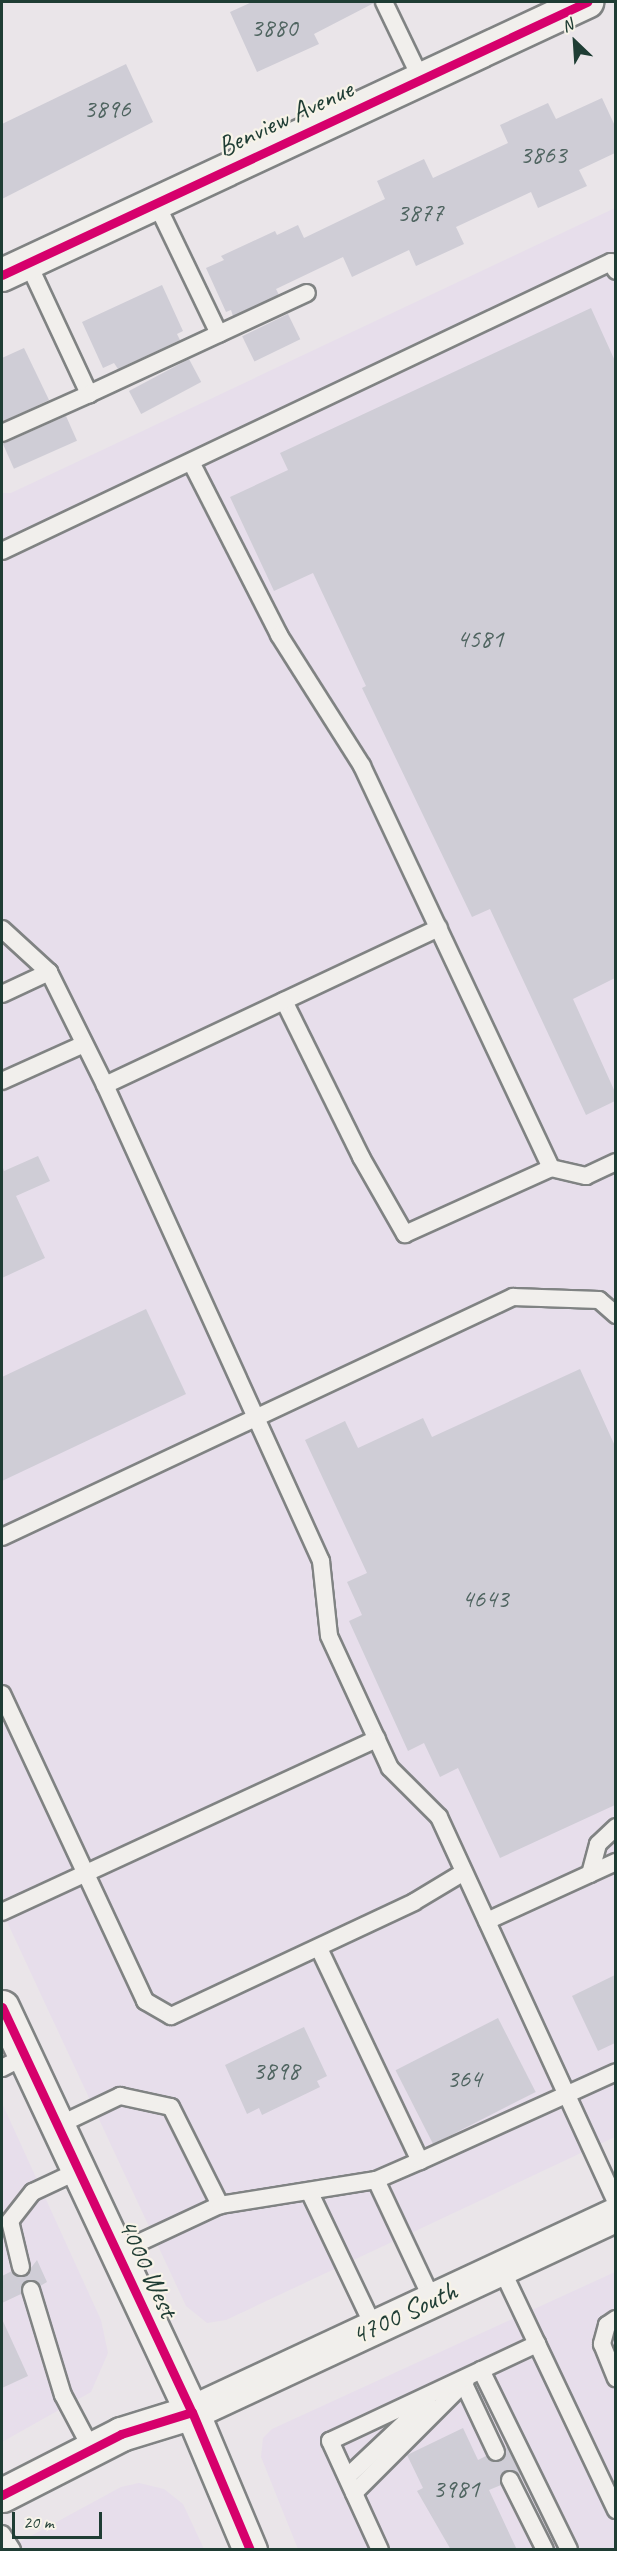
<!DOCTYPE html>
<html>
<head>
<meta charset="utf-8">
<style>
  body { margin:0 }
  #map { position:relative; width:617px; height:2551px; overflow:hidden; background:#eae5e9; font-family:Caveat,sans-serif }
  div>[style] { position:absolute }
  [style*='--x'] { left:calc(var(--x)*1px); top:calc(var(--y)*1px); width:calc(var(--w)*1px); rotate:calc(var(--a)*1deg) }
  .built>* { inset:0; background:#e7deeb }
  .building>* { inset:0; background:#cfcdd6; transform-origin:0 0 }
  .roads { filter:drop-shadow(2px 0 #808383) drop-shadow(-2px 0 #808383) drop-shadow(0 2px #808383) drop-shadow(0 -2px #808383) }
  .service>* { height:16px; margin:-8px; padding:0 8px; transform-origin:8px; border-radius:8px; background:#f1efec }
  .minor>* { height:32px; margin:-16px; padding:0 16px; transform-origin:16px; border-radius:16px; background:#f1efec }
  .tertiary>* { height:33px; margin:-16.5px; padding:0 16.5px; transform-origin:16.5px; border-radius:16.5px; background:#f1efec }
  .secondary>* { height:33px; margin:-16.5px; padding:0 16.5px; transform-origin:16.5px; border-radius:16.5px; background:#f1efec }
  .cycleway>* { height:9px; margin:-4.5px; padding:0 4.5px; transform-origin:4.5px; border-radius:4.5px; background:#d6006c }
  span { translate:-50% -50%; white-space:nowrap; text-align:center; line-height:1.15; -webkit-text-stroke:4.5px #f7f3e8; paint-order:stroke }
  .number-label { font-size:26px; color:#4f6460 }
  .number-label span { -webkit-text-stroke-width:0 }
  .street-label { font-size:28px; color:#1f3d34 }
  .frame { position:absolute; inset:0; border:3px solid #1f3d34; pointer-events:none }
  .north { position:absolute; left:545px; top:12px; width:60px; height:60px; -webkit-text-stroke:4px #f7f3e8; paint-order:stroke; rotate:335deg; font-size:16px; font-weight:700; line-height:24px; text-align:center; color:#1f3d34 }
  .north::after { content:''; display:block; margin:auto; width:21px; height:27px; background:#1f3d34; clip-path:polygon(50% 0,100% 100%,50% 72%,0 100%) }
  .scale { position:absolute; left:12px; top:2512px; width:90px; height:27px; box-sizing:border-box; border:3px solid #1f3d34; border-top:0; padding-left:8px; font-size:18px; line-height:21px; white-space:nowrap; color:#1f3d34; -webkit-text-stroke:4px #f7f3e8; paint-order:stroke }
</style>
</head>
<body>
<div id="map">
  <div class="built">
    <i style="clip-path:polygon(615px 208px,615px 2137px,226px 2320px,207px 2323px,186px 2306px,2px 1911px,2px 493px,11px 493px)"></i>
    <i style="clip-path:polygon(2px 2103px,101px 2320px,108px 2353px,91px 2392px,2px 2442px)"></i>
    <i style="clip-path:polygon(615px 2272px,615px 2549px,298px 2549px,261px 2457px,263px 2438px,272px 2429px)"></i>
    <i style="clip-path:polygon(139px 2483px,164px 2489px,183px 2504px,204px 2549px,5px 2550px,121px 2487px)"></i>
  </div>
  <div class="building">
    <i style="clip-path:polygon(252px 2px,374px 2px,374px 3px,314px 34px,319px 44px,257px 72px,230px 12px)"></i>
    <i style="clip-path:polygon(126px 64px,153px 122px,2px 199px,2px 124px)"></i>
    <i style="clip-path:polygon(602px 98px,615px 126px,615px 153px,579px 170px,587px 186px,538px 208px,531px 192px,456px 227px,464px 244px,416px 266px,409px 250px,352px 277px,343px 257px,276px 289px,279px 295px,233px 316px,231px 310px,226px 312px,206px 268px,224px 260px,221px 256px,275px 231px,277px 235px,298px 225px,304px 238px,385px 199px,377px 181px,424px 159px,433px 178px,508px 143px,500px 125px,548px 103px,556px 119px)"></i>
    <i style="clip-path:polygon(162px 285px,183px 331px,177px 334px,180px 340px,118px 369px,114px 363px,103px 368px,82px 322px)"></i>
    <i style="clip-path:polygon(591px 308px,615px 361px,615px 978px,573px 999px,615px 1092px,615px 1101px,586px 1115px,490px 909px,472px 917px,362px 688px,366px 686px,313px 573px,274px 591px,230px 497px,288px 470px,280px 453px)"></i>
    <i style="left:288px;top:314px;width:28px;height:51px;rotate:64deg"></i>
    <i style="clip-path:polygon(24px 348px,49px 400px,2px 422px,2px 358px)"></i>
    <i style="left:189px;top:359px;width:26px;height:68px;rotate:62deg"></i>
    <i style="left:66px;top:416px;width:27px;height:69px;rotate:66deg"></i>
    <i style="clip-path:polygon(38px 1156px,50px 1181px,16px 1196px,45px 1258px,2px 1278px,2px 1165px,4px 1171px)"></i>
    <i style="clip-path:polygon(146px 1309px,186px 1394px,2px 1481px,2px 1377px)"></i>
    <i style="clip-path:polygon(580px 1369px,615px 1446px,615px 1805px,500px 1858px,458px 1768px,440px 1777px,424px 1743px,408px 1751px,349px 1621px,362px 1615px,347px 1582px,367px 1573px,305px 1440px,345px 1421px,358px 1448px,423px 1418px,432px 1437px)"></i>
    <i style="clip-path:polygon(615px 1975px,615px 2043px,598px 2051px,572px 1996px)"></i>
    <i style="left:498px;top:2018px;width:83px;height:115px;rotate:63deg"></i>
    <i style="clip-path:polygon(304px 2027px,327px 2076px,317px 2081px,320px 2087px,262px 2115px,259px 2108px,247px 2114px,225px 2065px)"></i>
    <i style="clip-path:polygon(37px 2260px,47px 2282px,40px 2286px,27px 2280px,21px 2294px,2px 2303px,2px 2276px,12px 2271px,24px 2277px)"></i>
    <i style="clip-path:polygon(2px 2319px,28px 2376px,2px 2388px)"></i>
    <i style="clip-path:polygon(463px 2428px,478px 2460px,486px 2456px,501px 2461px,507px 2446px,521px 2475px,506px 2470px,501px 2485px,489px 2490px,517px 2550px,451px 2550px,417px 2491px,423px 2488px,407px 2455px)"></i>
  </div>
  <div class="roads">
    <div class="service">
      <i style="--x:384;--y:2;--w:85;--a:64.3"></i>
      <i style="--x:156;--y:203;--w:145;--a:64.3"></i>
      <i style="--x:28;--y:263;--w:145;--a:65"></i>
      <i style="--x:89;--y:394;--w:240;--a:-24.9"></i>
      <i style="--x:2;--y:433;--w:95;--a:-24.1"></i>
      <i style="--x:191;--y:462;--w:194;--a:63"></i>
      <i style="--x:279;--y:635;--w:155;--a:57.6"></i>
      <i style="--x:362;--y:766;--w:444;--a:64.8"></i>
      <i style="--x:2;--y:551;--w:674;--a:-25.39"></i>
      <i style="--x:611;--y:262;--w:10;--a:61"></i>
      <i style="--x:2;--y:929;--w:64;--a:42.5"></i>
      <i style="--x:49;--y:972;--w:126;--a:63.6"></i>
      <i style="--x:105;--y:1085;--w:523;--a:65.59"></i>
      <i style="--x:321;--y:1561;--w:75;--a:83.9"></i>
      <i style="--x:329;--y:1636;--w:145;--a:65.2"></i>
      <i style="--x:390;--y:1768;--w:69;--a:45"></i>
      <i style="--x:439;--y:1817;--w:423;--a:65.3"></i>
      <i style="--x:2;--y:994;--w:52;--a:-25.1"></i>
      <i style="--x:284;--y:1001;--w:174;--a:63.7"></i>
      <i style="--x:361;--y:1157;--w:89;--a:60.3"></i>
      <i style="--x:405;--y:1234;--w:160;--a:-24.3"></i>
      <i style="--x:551;--y:1168;--w:36;--a:13"></i>
      <i style="--x:586;--y:1176;--w:33;--a:-25"></i>
      <i style="--x:2;--y:1081;--w:90;--a:-24.3"></i>
      <i style="--x:105;--y:1085;--w:369;--a:-25.2"></i>
      <i style="--x:2;--y:1537;--w:565;--a:-25.16"></i>
      <i style="--x:513;--y:1297;--w:86;--a:2"></i>
      <i style="--x:599;--y:1300;--w:23;--a:41"></i>
      <i style="--x:2;--y:1694;--w:339;--a:65"></i>
      <i style="--x:145;--y:2001;--w:30;--a:30"></i>
      <i style="--x:171;--y:2016;--w:268;--a:-25.1"></i>
      <i style="--x:414;--y:1902;--w:58;--a:-31"></i>
      <i style="--x:590;--y:1874;--w:31;--a:-75"></i>
      <i style="--x:598;--y:1844;--w:25;--a:-43"></i>
      <i style="--x:2;--y:1912;--w:413;--a:-24.8"></i>
      <i style="--x:487;--y:1921;--w:142;--a:-24.6"></i>
      <i style="--x:2;--y:2068;--w:25;--a:-27"></i>
      <i style="--x:57;--y:2126;--w:70;--a:-25.5"></i>
      <i style="--x:120;--y:2096;--w:52;--a:12.2"></i>
      <i style="--x:171;--y:2107;--w:110;--a:63.4"></i>
      <i style="--x:420;--y:2161;--w:215;--a:-24.4"></i>
      <i style="--x:376;--y:2180;--w:134;--a:64.8"></i>
      <i style="--x:309;--y:2191;--w:151;--a:64.5"></i>
      <i style="--x:117;--y:2253;--w:114;--a:-25"></i>
      <i style="--x:220;--y:2205;--w:158;--a:-9.1"></i>
      <i style="--x:376;--y:2180;--w:48;--a:-23.4"></i>
      <i style="--x:420;--y:2161;--w:236;--a:-115.4"></i>
      <i style="--x:21;--y:2267;--w:47;--a:-103.4"></i>
      <i style="--x:10;--y:2221;--w:37;--a:-52"></i>
      <i style="--x:33;--y:2192;--w:50;--a:-25"></i>
      <i style="--x:501;--y:2268;--w:268;--a:64.6"></i>
      <i style="--x:31;--y:2290;--w:110;--a:73.1"></i>
      <i style="--x:63;--y:2395;--w:60;--a:62.2"></i>
      <i style="--x:616;--y:2319;--w:11;--a:146"></i>
      <i style="--x:607;--y:2325;--w:20;--a:105"></i>
      <i style="--x:602;--y:2344;--w:37;--a:68"></i>
      <i style="--x:481;--y:2370;--w:200;--a:63.9"></i>
      <i style="--x:464;--y:2384;--w:75;--a:64.8"></i>
      <i style="--x:347;--y:2477;--w:110;--a:-43.2"></i>
      <i style="--x:510;--y:2480;--w:78;--a:63.4"></i>
      <i style="--x:354;--y:2493;--w:158;--a:-45"></i>
      <i style="--x:2;--y:2534;--w:19;--a:58"></i>
      <i style="--x:380;--y:2550;--w:120;--a:-114.6"></i>
      <i style="--x:330;--y:2441;--w:229;--a:-25.1"></i>
    </div>
    <div class="minor">
      <i style="--x:2;--y:275;--w:646;--a:-25.02"></i>
    </div>
    <div class="tertiary">
      <i style="--x:2;--y:2007;--w:447;--a:64.9"></i>
      <i style="--x:192;--y:2412;--w:150;--a:67.2"></i>
    </div>
    <div class="secondary">
      <i style="--x:2;--y:2495;--w:134;--a:-27.1"></i>
      <i style="--x:121;--y:2434;--w:74;--a:-17.2"></i>
      <i style="--x:192;--y:2412;--w:468;--a:-25"></i>
    </div>
  </div>
  <div class="cycleway">
    <i style="--x:2;--y:275;--w:646;--a:-25.02"></i>
    <i style="--x:2;--y:2007;--w:447;--a:64.9"></i>
    <i style="--x:192;--y:2412;--w:150;--a:67.2"></i>
    <i style="--x:2;--y:2495;--w:134;--a:-27.1"></i>
    <i style="--x:121;--y:2434;--w:74;--a:-17.2"></i>
  </div>
  <div class="number-label">
    <span style="left:274px;top:28px">3880</span>
    <span style="left:107px;top:109px">3896</span>
    <span style="left:543px;top:155px">3863</span>
    <span style="left:420px;top:213px">3877</span>
    <span style="left:480px;top:639px">4581</span>
    <span style="left:485px;top:1599px">4643</span>
    <span style="left:276px;top:2071px">3898</span>
    <span style="left:464px;top:2079px">364</span>
    <span style="left:456px;top:2489px">3981</span>
  </div>
  <div class="street-label">
    <span style="left:285px;top:118px;rotate:-25deg">Benview Avenue</span>
    <span style="left:148px;top:2268px;rotate:65deg">4000 West</span>
    <span style="left:404px;top:2313px;rotate:-25deg">4700 South</span>
  </div>
  <div class="frame"></div>
  <div class="north">N</div>
  <div class="scale">20 m</div>
</div>
</body>
</html>
